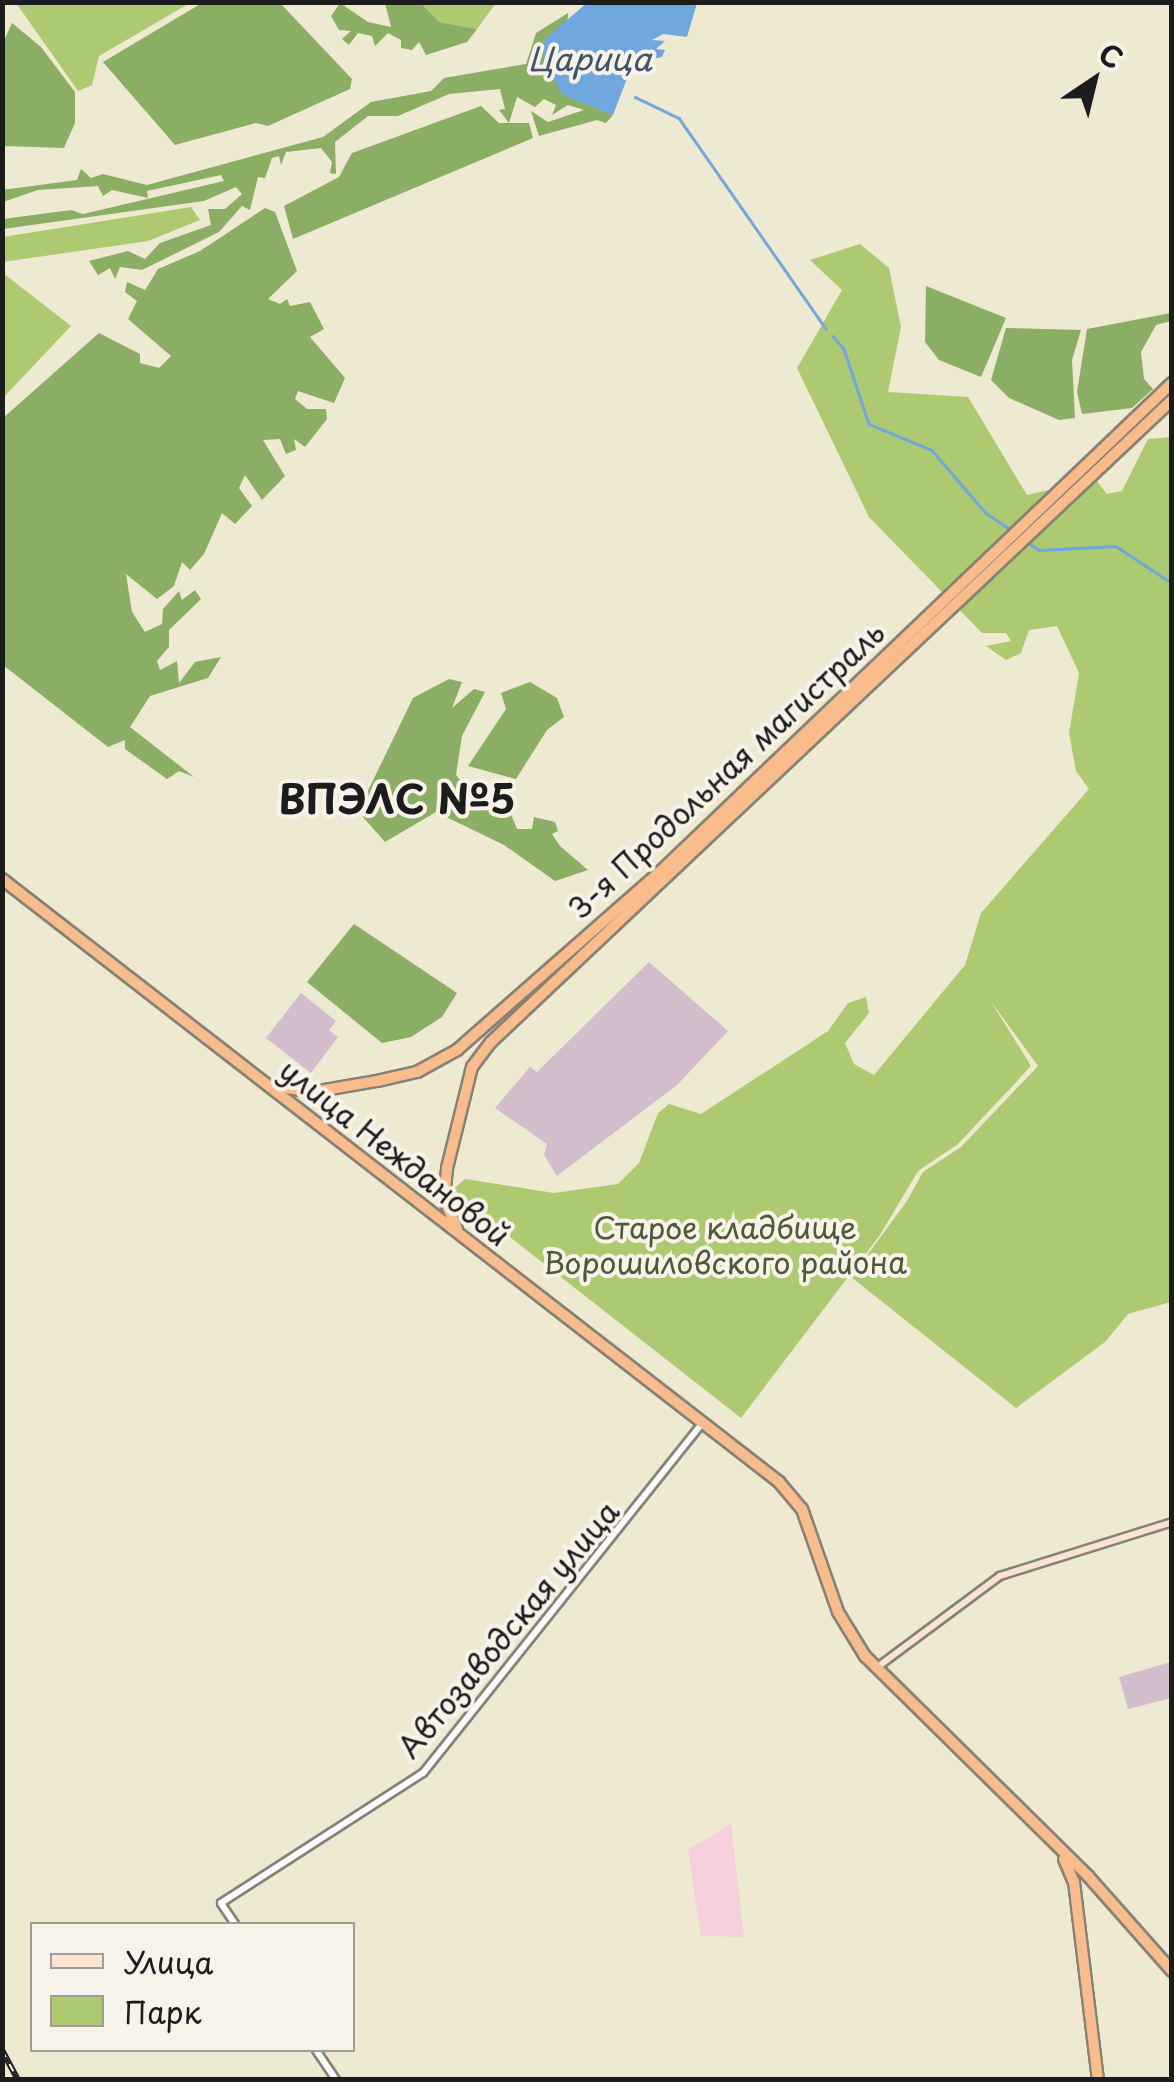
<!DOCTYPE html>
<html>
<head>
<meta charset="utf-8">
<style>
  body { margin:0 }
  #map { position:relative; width:1174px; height:2082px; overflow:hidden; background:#eee9d1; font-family:"Playpen Sans",sans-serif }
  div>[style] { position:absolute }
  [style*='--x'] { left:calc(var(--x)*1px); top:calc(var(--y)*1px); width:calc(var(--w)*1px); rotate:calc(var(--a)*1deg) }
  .built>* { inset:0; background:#f5cfdb }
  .industrial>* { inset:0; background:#d1bdcc }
  .green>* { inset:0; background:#adca71 }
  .forest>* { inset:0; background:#8aae63 }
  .water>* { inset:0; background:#70a7de }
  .stream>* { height:2.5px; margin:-1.25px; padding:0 1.25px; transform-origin:1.25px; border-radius:1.25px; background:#70a7de }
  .roads { filter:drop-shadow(2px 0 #858276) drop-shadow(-2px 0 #858276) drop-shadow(0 2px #858276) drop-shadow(0 -2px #858276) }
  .tertiary>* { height:6px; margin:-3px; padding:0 3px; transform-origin:3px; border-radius:3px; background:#fff }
  .secondary>* { height:6px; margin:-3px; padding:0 3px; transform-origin:3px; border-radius:3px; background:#fde4d1 }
  .trunk>* { height:10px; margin:-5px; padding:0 5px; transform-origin:5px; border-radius:5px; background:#fabc8b }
  .rail>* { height:6px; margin-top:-3px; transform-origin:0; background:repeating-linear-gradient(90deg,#f7f3e8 0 8px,#1c1c1c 0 16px); box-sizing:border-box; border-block:2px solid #1c1c1c }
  span { translate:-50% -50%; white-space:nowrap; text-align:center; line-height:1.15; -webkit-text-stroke:8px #f7f3e8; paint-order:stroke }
  .street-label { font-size:30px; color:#1c1c1c }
  .park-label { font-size:30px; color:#4f593a }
  .water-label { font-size:32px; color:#3e546a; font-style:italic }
  .district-label { font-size:40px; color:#1c1c1c; font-weight:700 }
  .frame { position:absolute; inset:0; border:5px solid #1c1c1c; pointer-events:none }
  .legend { position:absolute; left:30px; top:1922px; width:325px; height:130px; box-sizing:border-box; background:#f7f3e8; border:2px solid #9f9d96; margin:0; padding:12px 18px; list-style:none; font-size:30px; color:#1c1c1c }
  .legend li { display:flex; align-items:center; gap:20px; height:50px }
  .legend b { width:50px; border:2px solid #9f9d96 }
  .north { position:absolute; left:1044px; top:30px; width:100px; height:100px; -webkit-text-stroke:8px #f7f3e8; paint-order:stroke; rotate:35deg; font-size:28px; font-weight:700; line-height:40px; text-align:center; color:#1c1c1c }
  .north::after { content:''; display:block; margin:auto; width:35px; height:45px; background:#1c1c1c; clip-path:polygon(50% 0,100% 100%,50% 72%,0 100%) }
</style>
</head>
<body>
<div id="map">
  <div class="built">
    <i style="clip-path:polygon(731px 1824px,744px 1937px,701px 1936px,688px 1850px)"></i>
  </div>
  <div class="industrial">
    <i style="clip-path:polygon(649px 962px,728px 1031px,677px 1085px,557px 1176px,544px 1155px,547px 1144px,495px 1108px,530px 1067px,537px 1072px)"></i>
    <i style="clip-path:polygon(301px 993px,336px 1021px,329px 1030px,338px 1037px,311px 1073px,266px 1038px)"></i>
    <i style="clip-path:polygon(1171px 1662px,1171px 1698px,1128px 1709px,1119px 1677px)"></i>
  </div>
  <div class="green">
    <i style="clip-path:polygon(16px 3px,190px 3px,99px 56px,92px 85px,78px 91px)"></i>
    <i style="clip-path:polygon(421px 3px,496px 3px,477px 29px,439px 22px)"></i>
    <i style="clip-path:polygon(191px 207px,200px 220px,148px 241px,3px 262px,3px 237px)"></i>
    <i style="clip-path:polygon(860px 244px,889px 268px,901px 327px,888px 392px,968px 397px,1027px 495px,1095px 479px,1107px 494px,1122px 491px,1148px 439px,1171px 437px,1171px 1302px,1128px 1314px,1105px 1342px,1016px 1408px,851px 1277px,907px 1201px,923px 1172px,961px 1147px,1038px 1066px,990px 1000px,1031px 1066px,958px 1144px,918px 1171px,880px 1235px,741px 1418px,451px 1191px,465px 1179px,554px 1193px,618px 1184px,639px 1163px,658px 1113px,669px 1104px,701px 1114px,828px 1031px,848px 1003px,866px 997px,869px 1013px,845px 1043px,854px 1064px,874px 1075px,965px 965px,981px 913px,1089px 789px,1076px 771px,1069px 733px,1079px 673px,1057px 626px,1029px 630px,1021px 653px,1006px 660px,986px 646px,1011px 641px,1006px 633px,982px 633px,869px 517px,797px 368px,842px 290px,810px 260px)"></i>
    <i style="clip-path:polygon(3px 273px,71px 326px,3px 398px,2px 398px)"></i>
  </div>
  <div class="forest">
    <i style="clip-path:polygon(202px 3px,280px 3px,352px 79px,350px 89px,268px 126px,256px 123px,175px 145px,103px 62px)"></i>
    <i style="clip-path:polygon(340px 3px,368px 22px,391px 27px,385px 3px,421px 3px,439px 22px,477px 29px,467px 42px,426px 55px,419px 42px,412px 50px,401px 48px,401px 40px,388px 33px,375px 46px,372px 36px,358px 33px,349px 45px,342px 39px,351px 31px,339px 30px,331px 16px)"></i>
    <i style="clip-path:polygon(568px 13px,564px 95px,613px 115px,606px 123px,597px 120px,539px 136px,531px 111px,548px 122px,584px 110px,568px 105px,552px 115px,556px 105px,544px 99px,535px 107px,517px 97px,509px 123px,499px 110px,505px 109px,500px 89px,449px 94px,398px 116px,368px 116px,335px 142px,336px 174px,330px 173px,332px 162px,321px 148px,286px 152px,281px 165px,279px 156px,272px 158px,265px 178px,258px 177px,250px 210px,242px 206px,219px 232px,142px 270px,120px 267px,115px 279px,110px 268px,98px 275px,89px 261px,128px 251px,145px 259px,160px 243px,211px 225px,208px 209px,225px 209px,242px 194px,236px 187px,204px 201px,3px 229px,3px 219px,71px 210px,83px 214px,224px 181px,221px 175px,147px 191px,148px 198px,112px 190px,103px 196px,98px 186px,38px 190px,3px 202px,2px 190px,77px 180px,81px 169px,91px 178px,103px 174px,147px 185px,323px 137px,371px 102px,431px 91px,444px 78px,526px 64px,536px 33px)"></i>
    <i style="clip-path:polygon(12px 23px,41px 47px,75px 92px,75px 123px,64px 148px,3px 146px,3px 43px)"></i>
    <i style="clip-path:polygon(481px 106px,499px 123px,529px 123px,533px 138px,293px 239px,284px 206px,339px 177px,352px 153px)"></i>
    <i style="clip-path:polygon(265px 208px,275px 212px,297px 271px,268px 299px,280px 304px,287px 299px,290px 306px,310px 302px,324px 329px,310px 337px,345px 378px,334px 403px,298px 391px,295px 399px,307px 409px,326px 409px,327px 419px,305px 447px,294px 439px,296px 450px,286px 454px,280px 439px,263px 440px,285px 476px,262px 500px,245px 475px,239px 488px,252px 506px,235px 524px,222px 513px,204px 554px,190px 570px,182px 562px,174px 586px,157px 599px,126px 574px,132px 612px,145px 632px,162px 624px,163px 609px,179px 591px,182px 600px,195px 590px,201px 599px,169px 630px,169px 647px,157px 661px,160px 670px,177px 661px,179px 683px,195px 662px,221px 657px,208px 678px,150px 696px,130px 727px,194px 777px,179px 771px,167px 779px,125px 749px,125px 740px,108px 747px,3px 665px,3px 418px,99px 333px,140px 354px,140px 363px,159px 368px,171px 356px,128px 319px,137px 301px,125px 292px,127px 282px,145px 290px,158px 269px,200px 251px)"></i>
    <i style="clip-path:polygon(926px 286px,1006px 318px,981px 377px,939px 360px,925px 342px)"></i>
    <i style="clip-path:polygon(1171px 313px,1171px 321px,1156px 325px,1141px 352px,1144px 379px,1153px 389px,1132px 408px,1082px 414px,1077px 392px,1087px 329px)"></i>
    <i style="clip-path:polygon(1006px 328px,1081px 330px,1072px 360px,1075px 418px,1059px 420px,1009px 398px,991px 380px)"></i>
    <i style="clip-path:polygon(449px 679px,462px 682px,452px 708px,474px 689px,485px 692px,462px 736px,456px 775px,481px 804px,510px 812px,517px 829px,532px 829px,534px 817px,555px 822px,558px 831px,552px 834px,560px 846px,588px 870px,555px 881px,504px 845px,436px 812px,385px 842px,363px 817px,363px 801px,413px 698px)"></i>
    <i style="clip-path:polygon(530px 682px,557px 698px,564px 717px,547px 730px,516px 779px,468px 766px,506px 709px,501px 693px)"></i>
    <i style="clip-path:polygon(354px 924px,457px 993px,442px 1017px,411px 1037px,382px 1043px,307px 982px)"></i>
  </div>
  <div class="water">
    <i style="clip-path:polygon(588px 2px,697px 3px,687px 37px,663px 34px,652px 40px,665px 41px,656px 49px,665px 50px,662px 57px,633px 63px,613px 115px,563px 95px,543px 61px,545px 39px)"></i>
  </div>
  <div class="stream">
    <i style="--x:434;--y:2;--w:19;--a:0"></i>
    <i style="--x:635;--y:97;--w:49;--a:25.5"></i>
    <i style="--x:679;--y:118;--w:257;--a:55.1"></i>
    <i style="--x:833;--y:336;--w:17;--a:50"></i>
    <i style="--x:844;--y:349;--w:79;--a:71.6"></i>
    <i style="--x:869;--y:424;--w:68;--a:22.4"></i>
    <i style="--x:932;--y:450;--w:83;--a:49.4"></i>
    <i style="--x:986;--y:513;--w:30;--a:34"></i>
    <i style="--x:1026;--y:541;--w:16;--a:35"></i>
    <i style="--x:1039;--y:550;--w:77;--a:-3"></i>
    <i style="--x:1116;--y:546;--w:67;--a:33.5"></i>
  </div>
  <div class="roads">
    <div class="tertiary">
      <i style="--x:235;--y:1924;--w:25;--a:-124"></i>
      <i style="--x:221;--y:1903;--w:240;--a:-32.8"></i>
      <i style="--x:423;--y:1773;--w:449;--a:-51.4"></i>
      <i style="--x:316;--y:2050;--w:36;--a:56"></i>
    </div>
    <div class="secondary">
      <i style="--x:876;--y:1668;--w:154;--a:-36.6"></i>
      <i style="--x:1000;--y:1576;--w:180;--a:-17.4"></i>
    </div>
    <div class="trunk">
      <i style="--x:2;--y:879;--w:984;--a:37.81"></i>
      <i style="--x:779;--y:1482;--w:35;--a:50"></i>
      <i style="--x:802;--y:1509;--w:109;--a:70.7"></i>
      <i style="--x:838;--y:1612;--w:52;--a:58.5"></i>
      <i style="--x:865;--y:1656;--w:313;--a:44.6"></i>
      <i style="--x:1088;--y:1876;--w:127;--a:48.5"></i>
      <i style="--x:275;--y:1086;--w:38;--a:9"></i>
      <i style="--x:313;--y:1092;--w:65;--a:-9.8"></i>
      <i style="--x:377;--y:1081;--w:41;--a:-12.7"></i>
      <i style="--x:417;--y:1072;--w:46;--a:-28.8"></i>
      <i style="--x:457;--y:1050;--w:277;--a:-41.3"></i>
      <i style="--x:665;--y:867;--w:701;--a:-43.67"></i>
      <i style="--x:457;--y:1229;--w:34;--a:-113"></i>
      <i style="--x:444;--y:1198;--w:30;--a:-84"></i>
      <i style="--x:447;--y:1168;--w:104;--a:-76.1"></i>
      <i style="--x:472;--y:1067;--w:31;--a:-53"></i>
      <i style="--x:491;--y:1042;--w:936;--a:-43.31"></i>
      <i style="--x:1064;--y:1859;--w:25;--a:67"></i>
      <i style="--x:1074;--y:1882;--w:199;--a:83.1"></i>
    </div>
  </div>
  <div class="rail">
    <i style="--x:2;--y:2050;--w:34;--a:62"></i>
  </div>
  <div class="street-label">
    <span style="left:726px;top:770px;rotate:-43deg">3-я Продольная магистраль</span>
    <span style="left:395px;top:1152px;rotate:38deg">улица Неждановой</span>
    <span style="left:508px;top:1629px;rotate:-50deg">Автозаводская улица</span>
  </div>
  <div class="park-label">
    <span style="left:725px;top:1244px">Старое кладбище<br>Ворошиловского района</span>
  </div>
  <div class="water-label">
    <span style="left:590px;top:58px">Царица</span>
  </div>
  <div class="district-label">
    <span style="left:397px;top:798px">ВПЭЛС №5</span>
  </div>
  <div class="frame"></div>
  <ul class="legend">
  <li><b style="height:12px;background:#fde4d1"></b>Улица</li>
  <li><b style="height:28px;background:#adca71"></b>Парк</li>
  </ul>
  <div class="north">С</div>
</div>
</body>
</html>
